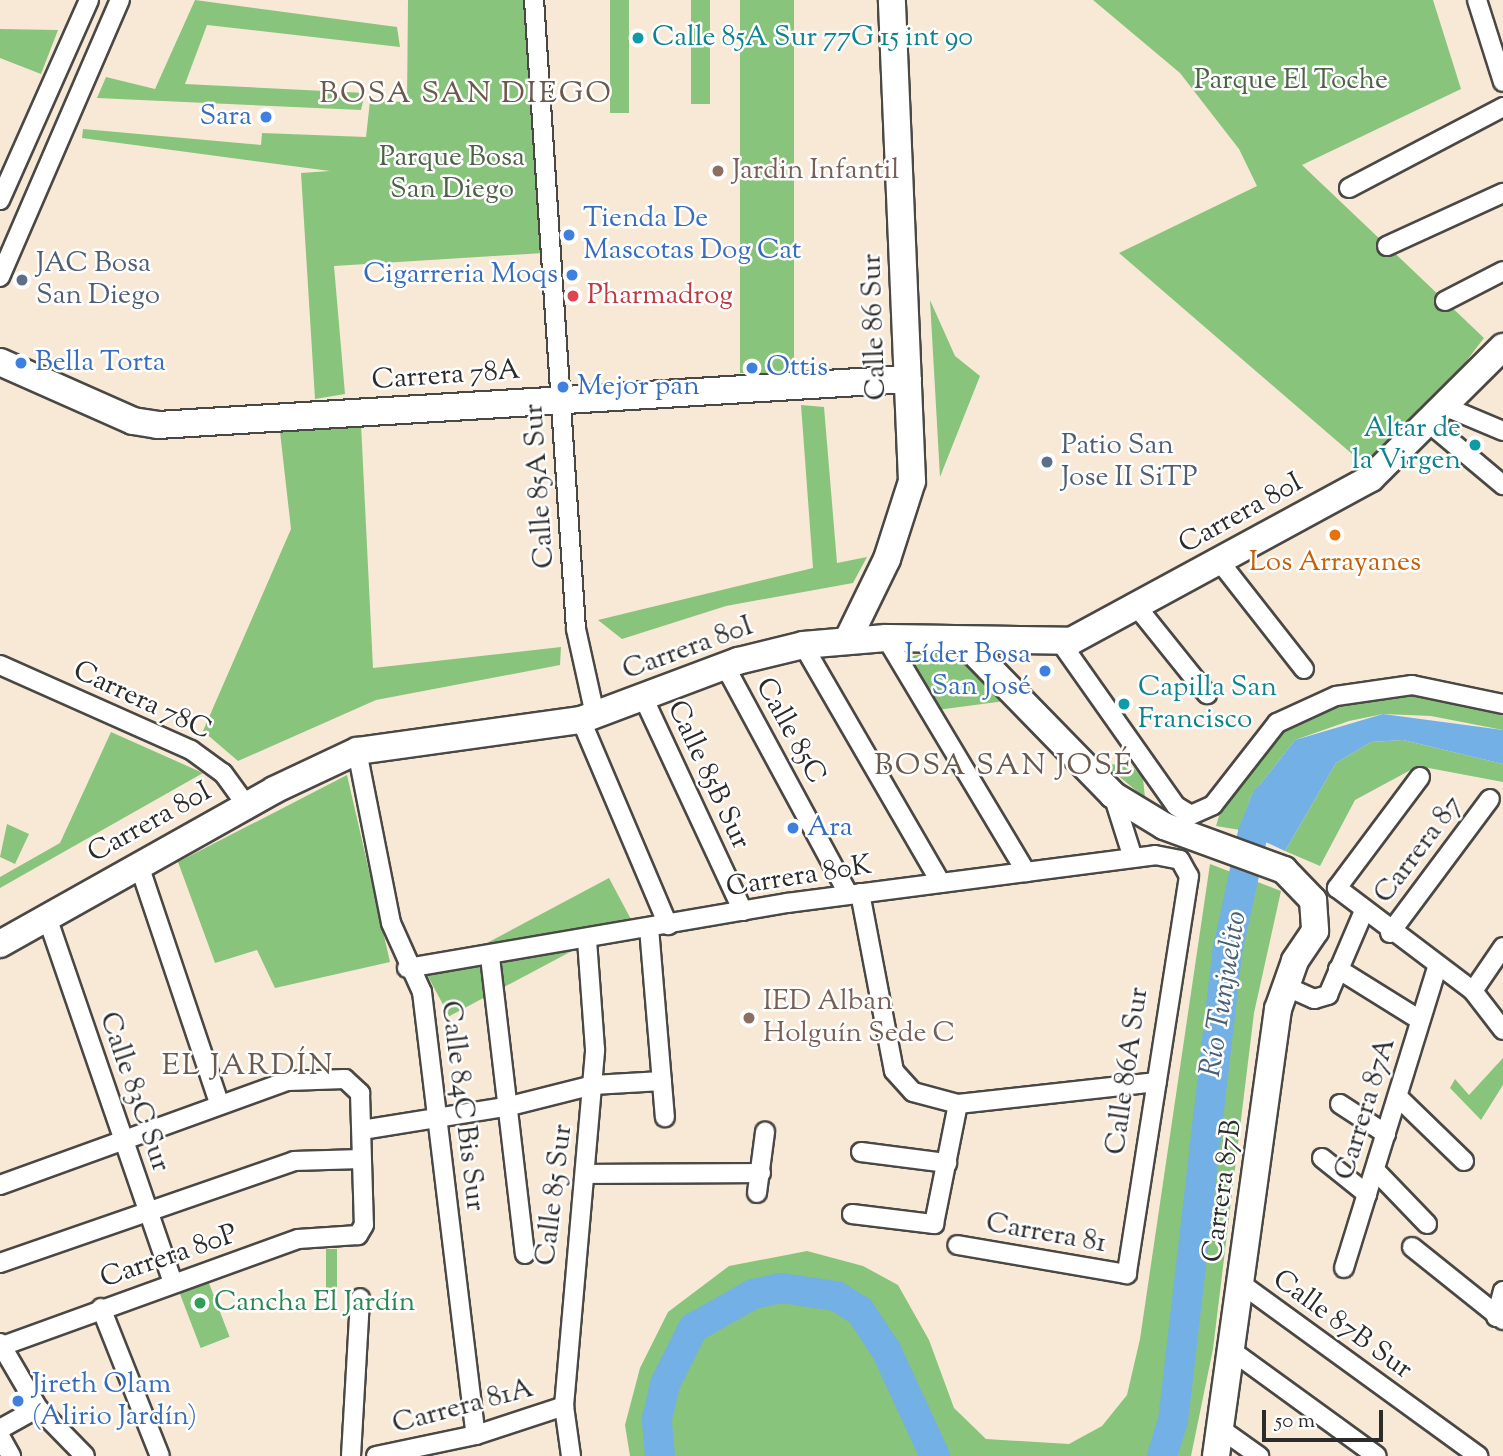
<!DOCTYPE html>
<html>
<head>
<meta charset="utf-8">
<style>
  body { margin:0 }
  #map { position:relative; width:1503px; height:1456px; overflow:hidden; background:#f8e9d7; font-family:"Sorts Mill Goudy",serif }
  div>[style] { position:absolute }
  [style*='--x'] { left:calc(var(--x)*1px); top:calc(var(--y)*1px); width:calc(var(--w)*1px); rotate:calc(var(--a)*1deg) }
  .green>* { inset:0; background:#88c47b; transform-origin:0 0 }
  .water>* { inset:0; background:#73b0e5 }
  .river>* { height:30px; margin:-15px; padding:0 15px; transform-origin:15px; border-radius:15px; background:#73b0e5 }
  .roads { filter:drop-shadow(2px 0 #4a4845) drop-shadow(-2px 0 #4a4845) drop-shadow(0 2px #4a4845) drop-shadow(0 -2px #4a4845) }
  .street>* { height:18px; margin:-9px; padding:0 9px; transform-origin:9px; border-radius:9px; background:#fff }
  .secondary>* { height:26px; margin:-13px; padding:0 13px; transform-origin:13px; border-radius:13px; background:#fff }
  .dots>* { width:19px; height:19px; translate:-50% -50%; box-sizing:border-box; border:4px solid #fff; border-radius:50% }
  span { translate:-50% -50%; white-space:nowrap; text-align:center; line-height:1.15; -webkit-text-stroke:5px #fff; paint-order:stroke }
  .culture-label { font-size:28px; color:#0d838f }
  .left { translate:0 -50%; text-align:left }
  .right { translate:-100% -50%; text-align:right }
  .park-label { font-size:28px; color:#4c6147 }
  .shop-label { font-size:28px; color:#366cbe }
  .education-label { font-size:28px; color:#785e54 }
  .service-label { font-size:28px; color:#4e5e75 }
  .health-label { font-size:28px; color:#be3a42 }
  .street-label { font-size:28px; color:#2b2b2b }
  .food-label { font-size:28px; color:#c56008 }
  .leisure-label { font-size:28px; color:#27864d }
  .neighbourhood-label { font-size:30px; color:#6d594c; letter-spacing:2px }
  .water-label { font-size:30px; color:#486075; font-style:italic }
  .scale { position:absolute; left:1262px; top:1410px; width:121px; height:32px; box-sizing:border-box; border:4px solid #2b2b2b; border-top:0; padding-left:9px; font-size:21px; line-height:24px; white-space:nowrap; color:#2b2b2b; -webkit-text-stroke:5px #fff; paint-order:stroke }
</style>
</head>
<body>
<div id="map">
  <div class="green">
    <i style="clip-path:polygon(195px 0,397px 27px,400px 47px,207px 25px,185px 84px,365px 93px,361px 110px,97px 98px,106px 77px,155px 89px)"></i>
    <i style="clip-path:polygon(408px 0,526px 0,543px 253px,334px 266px,345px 394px,315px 399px,301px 173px,330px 171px,82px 138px,83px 129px,261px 145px,262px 133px,366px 137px,370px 101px,407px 102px)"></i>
    <i style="left:610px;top:0;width:19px;height:113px"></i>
    <i style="left:691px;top:0;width:19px;height:104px"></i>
    <i style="left:740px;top:0;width:54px;height:373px"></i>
    <i style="clip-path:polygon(1093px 0,1433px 0,1461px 89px,1302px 165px,1484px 338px,1435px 402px,1366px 466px,1119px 253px,1257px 186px,1239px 149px,1180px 73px)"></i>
    <i style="clip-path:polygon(0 29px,58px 30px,41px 74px,0 58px)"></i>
    <i style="clip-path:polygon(930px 300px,955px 356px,980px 376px,940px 477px)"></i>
    <i style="clip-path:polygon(801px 405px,824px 407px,837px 563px,867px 557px,853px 583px,726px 606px,622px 639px,598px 620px,813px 568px)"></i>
    <i style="clip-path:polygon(361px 424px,373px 668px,561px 647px,560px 665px,376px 700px,238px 761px,203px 731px,291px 529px,280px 432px)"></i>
    <i style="clip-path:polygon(929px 652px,970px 665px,1005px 701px,937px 710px,910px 657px)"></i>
    <i style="clip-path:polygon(1385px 687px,1503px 708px,1503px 730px,1431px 716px,1383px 714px,1349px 721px,1295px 740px,1251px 796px,1240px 830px,1216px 826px,1225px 796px,1279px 724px)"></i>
    <i style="clip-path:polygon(111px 732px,203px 773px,0 888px,0 877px,60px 843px)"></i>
    <i style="clip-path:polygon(1403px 740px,1503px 764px,1503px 782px,1418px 766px,1355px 800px,1320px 866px,1285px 851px,1336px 763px,1371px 742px)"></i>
    <i style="clip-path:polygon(1103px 763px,1133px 767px,1143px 778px,1145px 798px)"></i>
    <i style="clip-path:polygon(347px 775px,390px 962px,275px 988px,257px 950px,215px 963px,178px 862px)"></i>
    <i style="clip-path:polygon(7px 824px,29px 834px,15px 864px,0 857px)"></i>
    <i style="clip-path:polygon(1210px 864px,1281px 891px,1254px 1013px,1213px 1349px,1191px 1456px,630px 1456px,625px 1425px,640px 1368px,668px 1312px,729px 1266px,807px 1251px,863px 1266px,898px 1285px,929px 1340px,954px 1408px,986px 1439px,1069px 1444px,1102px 1426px,1127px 1395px,1140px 1339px)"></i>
    <i style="left:609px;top:878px;width:47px;height:206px;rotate:62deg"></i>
    <i style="clip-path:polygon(1503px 1058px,1503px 1085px,1481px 1120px,1450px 1088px,1455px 1079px,1469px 1095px)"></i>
    <i style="left:326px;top:1249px;width:11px;height:44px"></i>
    <i style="left:207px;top:1278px;width:63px;height:31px;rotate:69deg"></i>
  </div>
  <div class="water">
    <i style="clip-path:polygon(1383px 714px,1503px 730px,1503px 764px,1403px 740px,1371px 742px,1336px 763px,1285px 851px,1240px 830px,1251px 796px,1295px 740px)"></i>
  </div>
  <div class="river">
    <i style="--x:660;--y:1456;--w:37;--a:-95"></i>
    <i style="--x:657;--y:1419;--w:36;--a:-77"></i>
    <i style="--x:665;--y:1384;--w:63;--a:-63.4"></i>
    <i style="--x:693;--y:1328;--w:69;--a:-29.5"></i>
    <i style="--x:753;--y:1294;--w:29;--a:-12"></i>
    <i style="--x:781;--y:1288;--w:56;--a:8.3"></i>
    <i style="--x:836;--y:1296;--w:28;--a:32"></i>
    <i style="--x:860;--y:1311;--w:47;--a:56.3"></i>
    <i style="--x:886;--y:1350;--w:117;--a:65.2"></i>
    <i style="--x:1162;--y:1456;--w:37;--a:-73"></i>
    <i style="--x:1173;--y:1421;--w:471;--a:-83.4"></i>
    <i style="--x:1227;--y:953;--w:123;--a:-77.8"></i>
    <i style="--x:1253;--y:833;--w:37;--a:-68"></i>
  </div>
  <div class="roads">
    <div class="street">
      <i style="--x:534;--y:0;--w:630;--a:86.18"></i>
      <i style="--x:576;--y:629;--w:88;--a:77.5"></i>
      <i style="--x:1477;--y:0;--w:86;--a:72.4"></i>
      <i style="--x:1349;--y:188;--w:174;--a:-27.7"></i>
      <i style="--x:0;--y:200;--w:219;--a:-66"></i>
      <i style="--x:1387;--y:246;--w:128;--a:-24.6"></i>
      <i style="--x:0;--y:277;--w:302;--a:-66.6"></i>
      <i style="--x:1445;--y:301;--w:65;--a:-27.3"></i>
      <i style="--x:1446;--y:407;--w:62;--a:22.8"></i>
      <i style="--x:1429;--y:423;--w:97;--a:40"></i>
      <i style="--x:1220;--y:562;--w:136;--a:51.9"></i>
      <i style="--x:1137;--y:607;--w:112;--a:51.2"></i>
      <i style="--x:886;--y:638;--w:273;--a:59.1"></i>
      <i style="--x:1061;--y:643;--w:199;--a:54.8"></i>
      <i style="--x:1176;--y:806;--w:17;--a:31"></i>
      <i style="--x:1191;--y:815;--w:24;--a:-24"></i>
      <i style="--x:1213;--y:805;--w:104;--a:-52"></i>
      <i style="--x:1277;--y:723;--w:65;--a:-24.6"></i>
      <i style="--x:1336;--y:696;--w:77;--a:-8.2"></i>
      <i style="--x:1412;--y:685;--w:93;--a:11.8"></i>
      <i style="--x:803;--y:645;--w:275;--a:59.9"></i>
      <i style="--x:0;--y:665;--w:209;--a:24"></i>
      <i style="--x:191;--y:750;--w:39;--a:36"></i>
      <i style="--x:223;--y:773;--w:39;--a:54"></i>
      <i style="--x:725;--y:666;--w:260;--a:61.6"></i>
      <i style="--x:644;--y:699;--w:234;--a:65"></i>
      <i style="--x:581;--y:720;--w:223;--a:67"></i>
      <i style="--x:357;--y:751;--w:175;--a:78.8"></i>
      <i style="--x:391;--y:923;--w:76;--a:65.8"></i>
      <i style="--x:422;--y:992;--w:446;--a:83.1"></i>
      <i style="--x:1420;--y:777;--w:139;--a:126.8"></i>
      <i style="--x:1337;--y:888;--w:171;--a:37.1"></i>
      <i style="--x:1473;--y:991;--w:49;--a:52.4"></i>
      <i style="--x:1113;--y:795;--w:66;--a:72.4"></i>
      <i style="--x:139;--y:865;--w:253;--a:71.4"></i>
      <i style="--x:860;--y:893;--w:181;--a:79.2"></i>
      <i style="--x:894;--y:1071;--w:28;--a:48"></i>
      <i style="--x:913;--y:1092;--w:47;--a:14.9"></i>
      <i style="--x:958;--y:1104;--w:200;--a:-6.3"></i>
      <i style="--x:47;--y:917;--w:387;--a:71"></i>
      <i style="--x:649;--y:928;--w:190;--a:85.2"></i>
      <i style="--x:1390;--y:933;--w:167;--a:-53.3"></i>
      <i style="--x:490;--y:957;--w:299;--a:83.3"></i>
      <i style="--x:407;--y:968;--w:386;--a:-9.7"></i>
      <i style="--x:787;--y:903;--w:371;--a:-7.4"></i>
      <i style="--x:1155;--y:855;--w:25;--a:11"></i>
      <i style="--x:1180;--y:860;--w:18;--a:61"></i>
      <i style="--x:1189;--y:876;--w:403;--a:98.9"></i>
      <i style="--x:1127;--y:1274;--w:172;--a:-170.3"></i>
      <i style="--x:1338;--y:969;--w:97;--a:31.9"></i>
      <i style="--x:1285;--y:986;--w:32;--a:24"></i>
      <i style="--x:1314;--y:999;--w:15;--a:-16"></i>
      <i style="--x:1328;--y:995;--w:91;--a:-66.8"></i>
      <i style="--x:1473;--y:991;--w:53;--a:-55.7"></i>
      <i style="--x:1398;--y:1097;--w:92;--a:44.1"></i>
      <i style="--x:1340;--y:1104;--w:55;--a:33.1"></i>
      <i style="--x:362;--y:1130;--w:150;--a:-9.2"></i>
      <i style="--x:510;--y:1106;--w:86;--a:-14.2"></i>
      <i style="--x:593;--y:1085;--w:69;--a:-3.3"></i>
      <i style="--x:861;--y:1152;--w:87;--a:7.3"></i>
      <i style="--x:1322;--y:1158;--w:58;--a:38.7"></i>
      <i style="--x:1375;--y:1170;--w:75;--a:46.1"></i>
      <i style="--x:586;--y:1174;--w:175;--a:-0.3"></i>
      <i style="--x:0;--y:1185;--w:306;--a:-19.9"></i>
      <i style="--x:288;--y:1081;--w:57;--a:-2"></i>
      <i style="--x:345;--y:1079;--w:21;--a:43"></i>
      <i style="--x:360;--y:1093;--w:132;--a:88.3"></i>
      <i style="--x:364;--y:1225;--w:12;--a:121"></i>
      <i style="--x:358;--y:1235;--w:60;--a:176.2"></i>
      <i style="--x:298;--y:1239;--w:317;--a:160.1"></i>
      <i style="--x:757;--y:1193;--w:62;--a:-82.5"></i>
      <i style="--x:852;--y:1214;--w:83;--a:7"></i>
      <i style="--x:934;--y:1224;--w:122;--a:-78.7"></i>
      <i style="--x:1412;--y:1247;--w:117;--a:38.7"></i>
      <i style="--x:0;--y:1263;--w:311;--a:-19.1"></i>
      <i style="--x:294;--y:1161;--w:67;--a:-1.7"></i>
      <i style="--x:1344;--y:1268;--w:317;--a:-72.8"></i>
      <i style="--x:1243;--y:1285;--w:291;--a:36"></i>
      <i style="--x:101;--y:1308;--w:159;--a:68.3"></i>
      <i style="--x:1496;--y:1317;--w:27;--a:-75"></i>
      <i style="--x:0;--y:1343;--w:75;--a:59.7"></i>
      <i style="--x:38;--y:1408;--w:67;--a:45.6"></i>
      <i style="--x:1235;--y:1353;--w:175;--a:36"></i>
      <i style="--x:0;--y:1429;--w:43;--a:-28.9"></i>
      <i style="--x:1221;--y:1429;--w:47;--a:35.4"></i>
      <i style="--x:0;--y:1436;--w:23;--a:61"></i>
      <i style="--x:351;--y:1456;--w:158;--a:-86.7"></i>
      <i style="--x:376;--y:1456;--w:102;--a:-11.9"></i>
      <i style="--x:476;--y:1435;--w:93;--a:-18.2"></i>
      <i style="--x:571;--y:1456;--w:50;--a:-98"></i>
      <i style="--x:564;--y:1406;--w:358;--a:-85"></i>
      <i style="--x:595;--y:1049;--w:110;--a:-94.2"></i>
    </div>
    <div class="secondary">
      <i style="--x:0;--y:362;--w:145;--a:23.9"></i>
      <i style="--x:133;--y:421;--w:25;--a:9"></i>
      <i style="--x:158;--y:425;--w:751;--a:-3.51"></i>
      <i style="--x:848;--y:639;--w:89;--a:-64"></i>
      <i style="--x:887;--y:559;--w:82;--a:-72.2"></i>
      <i style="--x:912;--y:481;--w:481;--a:-92.4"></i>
      <i style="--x:962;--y:640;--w:216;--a:45.7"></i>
      <i style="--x:1113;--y:795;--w:60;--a:31.3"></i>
      <i style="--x:1164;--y:826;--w:128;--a:20.1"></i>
      <i style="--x:1284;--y:870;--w:42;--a:46"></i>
      <i style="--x:1313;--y:900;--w:31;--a:86"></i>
      <i style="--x:1315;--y:931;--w:36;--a:124"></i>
      <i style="--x:1295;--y:961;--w:51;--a:109.5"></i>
      <i style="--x:1278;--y:1009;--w:451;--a:97.9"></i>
      <i style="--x:0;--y:944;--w:314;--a:-29.3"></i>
      <i style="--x:274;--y:790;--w:92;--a:-25.2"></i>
      <i style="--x:357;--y:751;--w:226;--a:-7.9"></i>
      <i style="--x:581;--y:720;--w:168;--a:-20.6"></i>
      <i style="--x:738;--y:661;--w:67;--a:-13.8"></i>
      <i style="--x:803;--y:645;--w:83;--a:-4.8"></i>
      <i style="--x:886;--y:638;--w:185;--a:0.9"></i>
      <i style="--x:1071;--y:641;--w:341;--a:-28.5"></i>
      <i style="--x:1371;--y:478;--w:186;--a:-44.8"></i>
    </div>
  </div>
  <div class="dots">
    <i style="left:638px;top:38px;background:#0f9aa8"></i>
    <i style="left:266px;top:117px;background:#3f7fe0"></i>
    <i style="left:718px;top:171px;background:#8d6e63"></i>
    <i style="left:569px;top:235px;background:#3f7fe0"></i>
    <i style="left:572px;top:275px;background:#3f7fe0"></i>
    <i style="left:22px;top:280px;background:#5c6f8a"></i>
    <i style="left:573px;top:296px;background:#e0444e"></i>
    <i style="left:21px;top:363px;background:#3f7fe0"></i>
    <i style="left:752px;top:368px;background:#3f7fe0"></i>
    <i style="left:563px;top:387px;background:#3f7fe0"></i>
    <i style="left:1475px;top:445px;background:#0f9aa8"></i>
    <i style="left:1047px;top:462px;background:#5c6f8a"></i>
    <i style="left:1335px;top:535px;background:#e8710a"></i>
    <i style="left:1045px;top:671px;background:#3f7fe0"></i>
    <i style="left:1124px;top:704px;background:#0f9aa8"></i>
    <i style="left:793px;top:828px;background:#3f7fe0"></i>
    <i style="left:749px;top:1018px;background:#8d6e63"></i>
    <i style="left:200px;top:1303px;background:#2e9e5b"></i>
    <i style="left:18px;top:1401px;background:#3f7fe0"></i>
  </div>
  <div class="culture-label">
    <span class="left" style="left:652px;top:38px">Calle 85A Sur 77G 15 int 90</span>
    <span class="right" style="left:1461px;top:445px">Altar de<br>la Virgen</span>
    <span class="left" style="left:1138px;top:704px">Capilla San<br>Francisco</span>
  </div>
  <div class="park-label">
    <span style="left:1291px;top:81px">Parque El Toche</span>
    <span style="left:452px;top:174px">Parque Bosa<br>San Diego</span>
  </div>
  <div class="shop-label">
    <span class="right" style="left:252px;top:117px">Sara</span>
    <span class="left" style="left:583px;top:235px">Tienda De<br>Mascotas Dog Cat</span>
    <span class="right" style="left:558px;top:275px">Cigarreria Moqs</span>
    <span class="left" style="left:35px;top:363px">Bella Torta</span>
    <span class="left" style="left:766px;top:368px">Ottis</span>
    <span class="left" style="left:577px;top:387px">Mejor pan</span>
    <span class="right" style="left:1031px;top:671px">Líder Bosa<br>San José</span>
    <span class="left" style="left:807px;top:828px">Ara</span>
    <span class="left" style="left:32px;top:1401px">Jireth Olam<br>(Alirio Jardín)</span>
  </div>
  <div class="education-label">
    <span class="left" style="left:732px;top:171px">Jardin Infantil</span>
    <span class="left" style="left:763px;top:1018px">IED Alban<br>Holguín Sede C</span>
  </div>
  <div class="service-label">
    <span class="left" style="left:36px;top:280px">JAC Bosa<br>San Diego</span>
    <span class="left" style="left:1061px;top:462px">Patio San<br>Jose II SiTP</span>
  </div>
  <div class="health-label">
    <span class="left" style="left:587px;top:296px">Pharmadrog</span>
  </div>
  <div class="street-label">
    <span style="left:875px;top:327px;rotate:-92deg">Calle 86 Sur</span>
    <span style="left:446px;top:376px;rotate:-4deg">Carrera 78A</span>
    <span style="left:540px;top:486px;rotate:-94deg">Calle 85A Sur</span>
    <span style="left:1241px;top:514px;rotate:-29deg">Carrera 80I</span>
    <span style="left:688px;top:649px;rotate:-20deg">Carrera 80I</span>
    <span style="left:142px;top:701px;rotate:25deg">Carrera 78C</span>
    <span style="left:790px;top:731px;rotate:61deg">Calle 85C</span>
    <span style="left:708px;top:775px;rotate:65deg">Calle 85B Sur</span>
    <span style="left:150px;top:823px;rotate:-29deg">Carrera 80I</span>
    <span style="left:1419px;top:850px;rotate:-53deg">Carrera 87</span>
    <span style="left:799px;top:877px;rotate:-9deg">Carrera 80K</span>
    <span style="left:1128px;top:1071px;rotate:-82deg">Calle 86A Sur</span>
    <span style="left:134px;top:1092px;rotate:71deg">Calle 83C Sur</span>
    <span style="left:462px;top:1106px;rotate:83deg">Calle 84C Bis Sur</span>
    <span style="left:1366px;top:1109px;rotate:-73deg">Carrera 87A</span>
    <span style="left:1223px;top:1191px;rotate:-82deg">Carrera 87B</span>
    <span style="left:555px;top:1195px;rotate:-83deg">Calle 85 Sur</span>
    <span style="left:1046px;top:1234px;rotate:10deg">Carrera 81</span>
    <span style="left:169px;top:1257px;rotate:-19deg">Carrera 80P</span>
    <span style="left:1342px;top:1325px;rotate:36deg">Calle 87B Sur</span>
    <span style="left:463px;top:1407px;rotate:-15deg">Carrera 81A</span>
  </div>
  <div class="food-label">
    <span style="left:1335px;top:563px">Los Arrayanes</span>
  </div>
  <div class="leisure-label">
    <span class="left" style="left:214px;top:1303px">Cancha El Jardín</span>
  </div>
  <div class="neighbourhood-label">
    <span style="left:466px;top:95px">BOSA SAN DIEGO</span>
    <span style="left:1004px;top:767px">BOSA SAN JOSÉ</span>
    <span style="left:248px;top:1067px">EL JARDÍN</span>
  </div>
  <div class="water-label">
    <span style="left:1225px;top:994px;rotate:-81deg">Río Tunjuelito</span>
  </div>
  <div class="scale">50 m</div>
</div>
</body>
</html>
